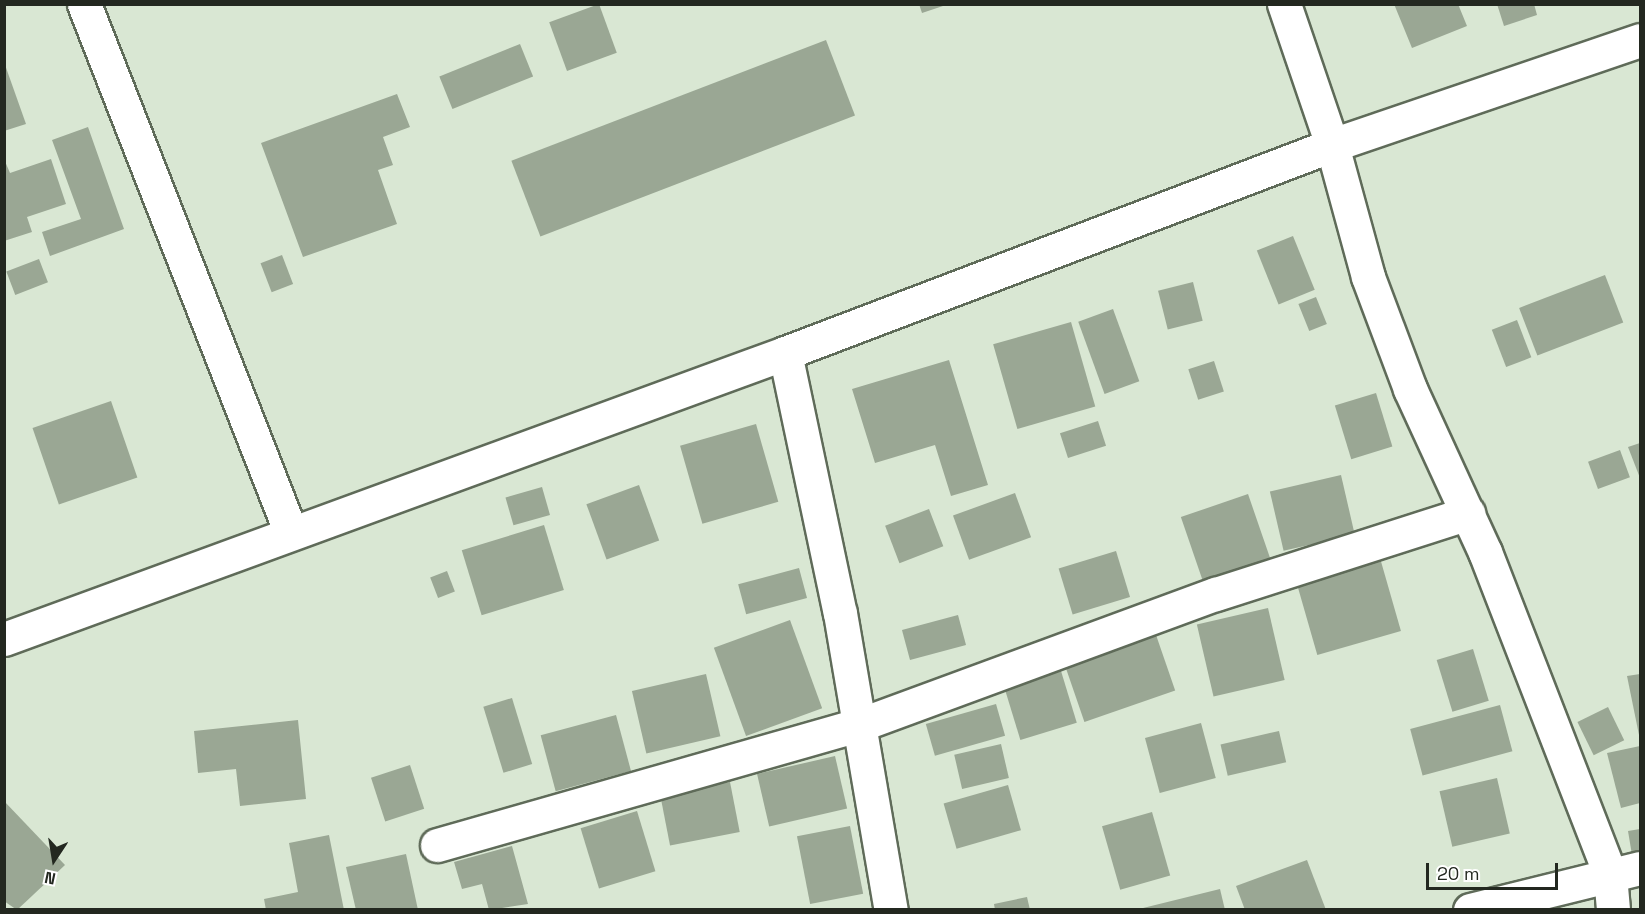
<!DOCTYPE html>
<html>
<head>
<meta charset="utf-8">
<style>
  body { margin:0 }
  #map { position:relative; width:1645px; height:914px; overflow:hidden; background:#d9e7d3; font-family:"Space Grotesk",sans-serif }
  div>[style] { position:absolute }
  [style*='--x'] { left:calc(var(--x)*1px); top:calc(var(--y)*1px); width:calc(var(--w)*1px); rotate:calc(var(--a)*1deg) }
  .building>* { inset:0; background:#9aa794; transform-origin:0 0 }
  .roads { filter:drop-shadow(2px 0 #5f6b59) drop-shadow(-2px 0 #5f6b59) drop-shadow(0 2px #5f6b59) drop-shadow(0 -2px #5f6b59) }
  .street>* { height:33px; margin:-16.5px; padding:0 16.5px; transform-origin:16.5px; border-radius:16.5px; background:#fff }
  span { translate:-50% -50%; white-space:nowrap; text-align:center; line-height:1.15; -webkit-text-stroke:6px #fff; paint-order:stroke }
  .frame { position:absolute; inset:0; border:6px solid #232820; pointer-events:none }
  .north { position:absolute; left:24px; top:830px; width:60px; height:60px; -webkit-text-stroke:4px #fff; paint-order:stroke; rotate:192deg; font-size:16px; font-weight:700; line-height:24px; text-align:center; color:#232820 }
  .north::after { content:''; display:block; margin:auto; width:21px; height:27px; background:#232820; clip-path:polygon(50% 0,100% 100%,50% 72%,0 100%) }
  .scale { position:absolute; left:1426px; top:863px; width:132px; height:27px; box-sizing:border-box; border:3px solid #232820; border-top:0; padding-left:8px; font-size:18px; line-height:21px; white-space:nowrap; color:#232820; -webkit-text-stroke:4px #fff; paint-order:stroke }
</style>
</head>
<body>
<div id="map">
  <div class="building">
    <i style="left:599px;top:4px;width:52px;height:53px;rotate:70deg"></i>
    <i style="clip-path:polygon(919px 4px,945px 4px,946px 5px,922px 13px)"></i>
    <i style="clip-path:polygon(1394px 4px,1458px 4px,1467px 26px,1412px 48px)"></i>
    <i style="clip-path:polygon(1497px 4px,1534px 4px,1537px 15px,1504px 26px)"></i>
    <i style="left:826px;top:40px;width:81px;height:337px;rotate:69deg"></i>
    <i style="left:520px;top:44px;width:35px;height:87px;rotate:68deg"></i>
    <i style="clip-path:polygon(4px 62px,26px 124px,4px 131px)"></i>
    <i style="clip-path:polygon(397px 94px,410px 127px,383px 137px,393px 165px,378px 170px,397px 224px,303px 257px,261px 143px)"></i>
    <i style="clip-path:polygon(88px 127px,124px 229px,50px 256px,42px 232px,81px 219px,52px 140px)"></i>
    <i style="clip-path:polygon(4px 159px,10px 173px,51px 159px,66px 204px,27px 217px,32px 232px,4px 241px)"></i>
    <i style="left:1293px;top:236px;width:58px;height:39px;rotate:68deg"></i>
    <i style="left:282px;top:255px;width:31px;height:23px;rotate:69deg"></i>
    <i style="left:39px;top:259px;width:25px;height:35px;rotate:69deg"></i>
    <i style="left:1605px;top:275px;width:51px;height:92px;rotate:69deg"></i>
    <i style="left:1193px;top:282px;width:40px;height:36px;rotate:76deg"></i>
    <i style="left:1316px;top:297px;width:29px;height:19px;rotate:68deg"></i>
    <i style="left:1113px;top:309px;width:77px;height:37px;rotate:70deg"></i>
    <i style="left:1517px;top:320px;width:40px;height:27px;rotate:69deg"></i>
    <i style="left:1071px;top:322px;width:88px;height:81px;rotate:74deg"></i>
    <i style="clip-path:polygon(949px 360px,988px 485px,951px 496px,935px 445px,875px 463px,852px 389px)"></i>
    <i style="left:1214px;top:361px;width:32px;height:27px;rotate:72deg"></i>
    <i style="left:1376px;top:393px;width:56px;height:43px;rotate:73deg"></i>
    <i style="left:111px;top:401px;width:81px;height:83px;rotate:71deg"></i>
    <i style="left:1098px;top:421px;width:26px;height:40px;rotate:72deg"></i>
    <i style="left:756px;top:424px;width:81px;height:79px;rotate:74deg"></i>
    <i style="clip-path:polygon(1640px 443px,1640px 478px,1628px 447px)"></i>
    <i style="left:1620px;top:450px;width:29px;height:34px;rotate:70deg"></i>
    <i style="left:1341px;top:475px;width:61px;height:73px;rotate:77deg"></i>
    <i style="left:639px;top:485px;width:59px;height:56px;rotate:70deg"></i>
    <i style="left:542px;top:487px;width:29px;height:38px;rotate:74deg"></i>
    <i style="left:1015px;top:493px;width:47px;height:66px;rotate:70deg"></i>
    <i style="left:1248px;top:494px;width:68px;height:71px;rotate:71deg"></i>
    <i style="left:929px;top:509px;width:40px;height:47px;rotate:69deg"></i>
    <i style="left:544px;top:525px;width:68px;height:86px;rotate:73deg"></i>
    <i style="left:1116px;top:551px;width:48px;height:60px;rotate:73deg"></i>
    <i style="left:1380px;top:558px;width:76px;height:87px;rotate:74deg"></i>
    <i style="left:799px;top:568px;width:31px;height:63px;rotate:75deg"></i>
    <i style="left:447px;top:571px;width:22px;height:18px;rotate:69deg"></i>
    <i style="left:1268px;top:608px;width:74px;height:73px;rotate:77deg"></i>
    <i style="left:958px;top:615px;width:31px;height:58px;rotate:75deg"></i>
    <i style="left:790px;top:620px;width:94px;height:81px;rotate:70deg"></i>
    <i style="left:1155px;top:632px;width:62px;height:96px;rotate:71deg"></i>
    <i style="left:1473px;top:649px;width:54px;height:38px;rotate:73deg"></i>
    <i style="left:1061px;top:671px;width:54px;height:59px;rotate:73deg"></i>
    <i style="left:706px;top:674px;width:64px;height:76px;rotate:77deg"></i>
    <i style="clip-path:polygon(1640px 674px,1640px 735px,1639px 735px,1627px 676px)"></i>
    <i style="left:512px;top:698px;width:69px;height:30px;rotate:73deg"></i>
    <i style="left:996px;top:704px;width:33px;height:73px;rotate:74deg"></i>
    <i style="left:1500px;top:705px;width:48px;height:93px;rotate:75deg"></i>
    <i style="left:1608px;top:707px;width:37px;height:34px;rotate:64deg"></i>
    <i style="left:616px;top:715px;width:58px;height:78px;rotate:75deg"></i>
    <i style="clip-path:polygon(298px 720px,306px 799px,240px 806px,236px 769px,198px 773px,194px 731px)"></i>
    <i style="left:1201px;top:723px;width:57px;height:58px;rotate:75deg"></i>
    <i style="left:1279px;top:731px;width:32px;height:60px;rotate:77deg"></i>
    <i style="left:1001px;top:744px;width:35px;height:48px;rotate:77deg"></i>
    <i style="clip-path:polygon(1640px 746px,1640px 803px,1621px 808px,1607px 753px)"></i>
    <i style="left:835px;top:756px;width:54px;height:80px;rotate:77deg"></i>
    <i style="left:410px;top:765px;width:46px;height:41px;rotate:72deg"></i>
    <i style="left:1497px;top:778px;width:57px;height:59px;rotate:77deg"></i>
    <i style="left:730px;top:782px;width:51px;height:71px;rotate:79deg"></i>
    <i style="left:1008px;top:785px;width:47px;height:67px;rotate:74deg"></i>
    <i style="clip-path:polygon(4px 801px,65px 865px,17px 910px,4px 901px)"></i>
    <i style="left:637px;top:811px;width:63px;height:59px;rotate:73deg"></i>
    <i style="left:1152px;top:812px;width:66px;height:52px;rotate:74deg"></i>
    <i style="left:850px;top:826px;width:69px;height:54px;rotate:79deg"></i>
    <i style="clip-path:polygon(1640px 829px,1640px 854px,1632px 855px,1628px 831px)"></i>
    <i style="clip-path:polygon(329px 835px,344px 910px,266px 910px,264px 899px,298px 892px,289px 843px)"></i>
    <i style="clip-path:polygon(512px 846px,528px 904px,489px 910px,482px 884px,462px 889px,454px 862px)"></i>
    <i style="clip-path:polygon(406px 854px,418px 910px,356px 910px,346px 867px)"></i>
    <i style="clip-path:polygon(1307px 860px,1326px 910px,1245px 910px,1236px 886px)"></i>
    <i style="clip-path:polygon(1220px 889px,1225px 910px,1139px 910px,1139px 909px)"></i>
    <i style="clip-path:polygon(1027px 897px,1030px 910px,995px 910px,994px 904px)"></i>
  </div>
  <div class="roads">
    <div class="street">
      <i style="--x:84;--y:4;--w:568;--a:68.63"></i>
      <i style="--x:1284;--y:4;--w:149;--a:71.2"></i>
      <i style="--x:1332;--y:145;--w:137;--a:74.7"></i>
      <i style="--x:1368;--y:277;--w:120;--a:69.4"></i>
      <i style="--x:1410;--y:389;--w:179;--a:65.3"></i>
      <i style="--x:1485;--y:552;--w:346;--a:68.8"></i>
      <i style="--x:1610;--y:875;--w:35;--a:85"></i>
      <i style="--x:785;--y:353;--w:266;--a:78.1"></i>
      <i style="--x:840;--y:613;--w:301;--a:80.3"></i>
      <i style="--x:4;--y:639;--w:832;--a:-20.11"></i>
      <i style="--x:785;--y:353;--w:585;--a:-20.82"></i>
      <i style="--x:1332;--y:145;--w:325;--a:-18.8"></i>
      <i style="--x:437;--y:845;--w:439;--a:-15.9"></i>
      <i style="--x:859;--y:725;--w:380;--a:-20.2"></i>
      <i style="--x:1216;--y:594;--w:265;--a:-17.8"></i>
      <i style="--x:1470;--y:910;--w:175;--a:-13.9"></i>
    </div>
  </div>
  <div class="frame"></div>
  <div class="north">N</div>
  <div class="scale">20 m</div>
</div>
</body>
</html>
